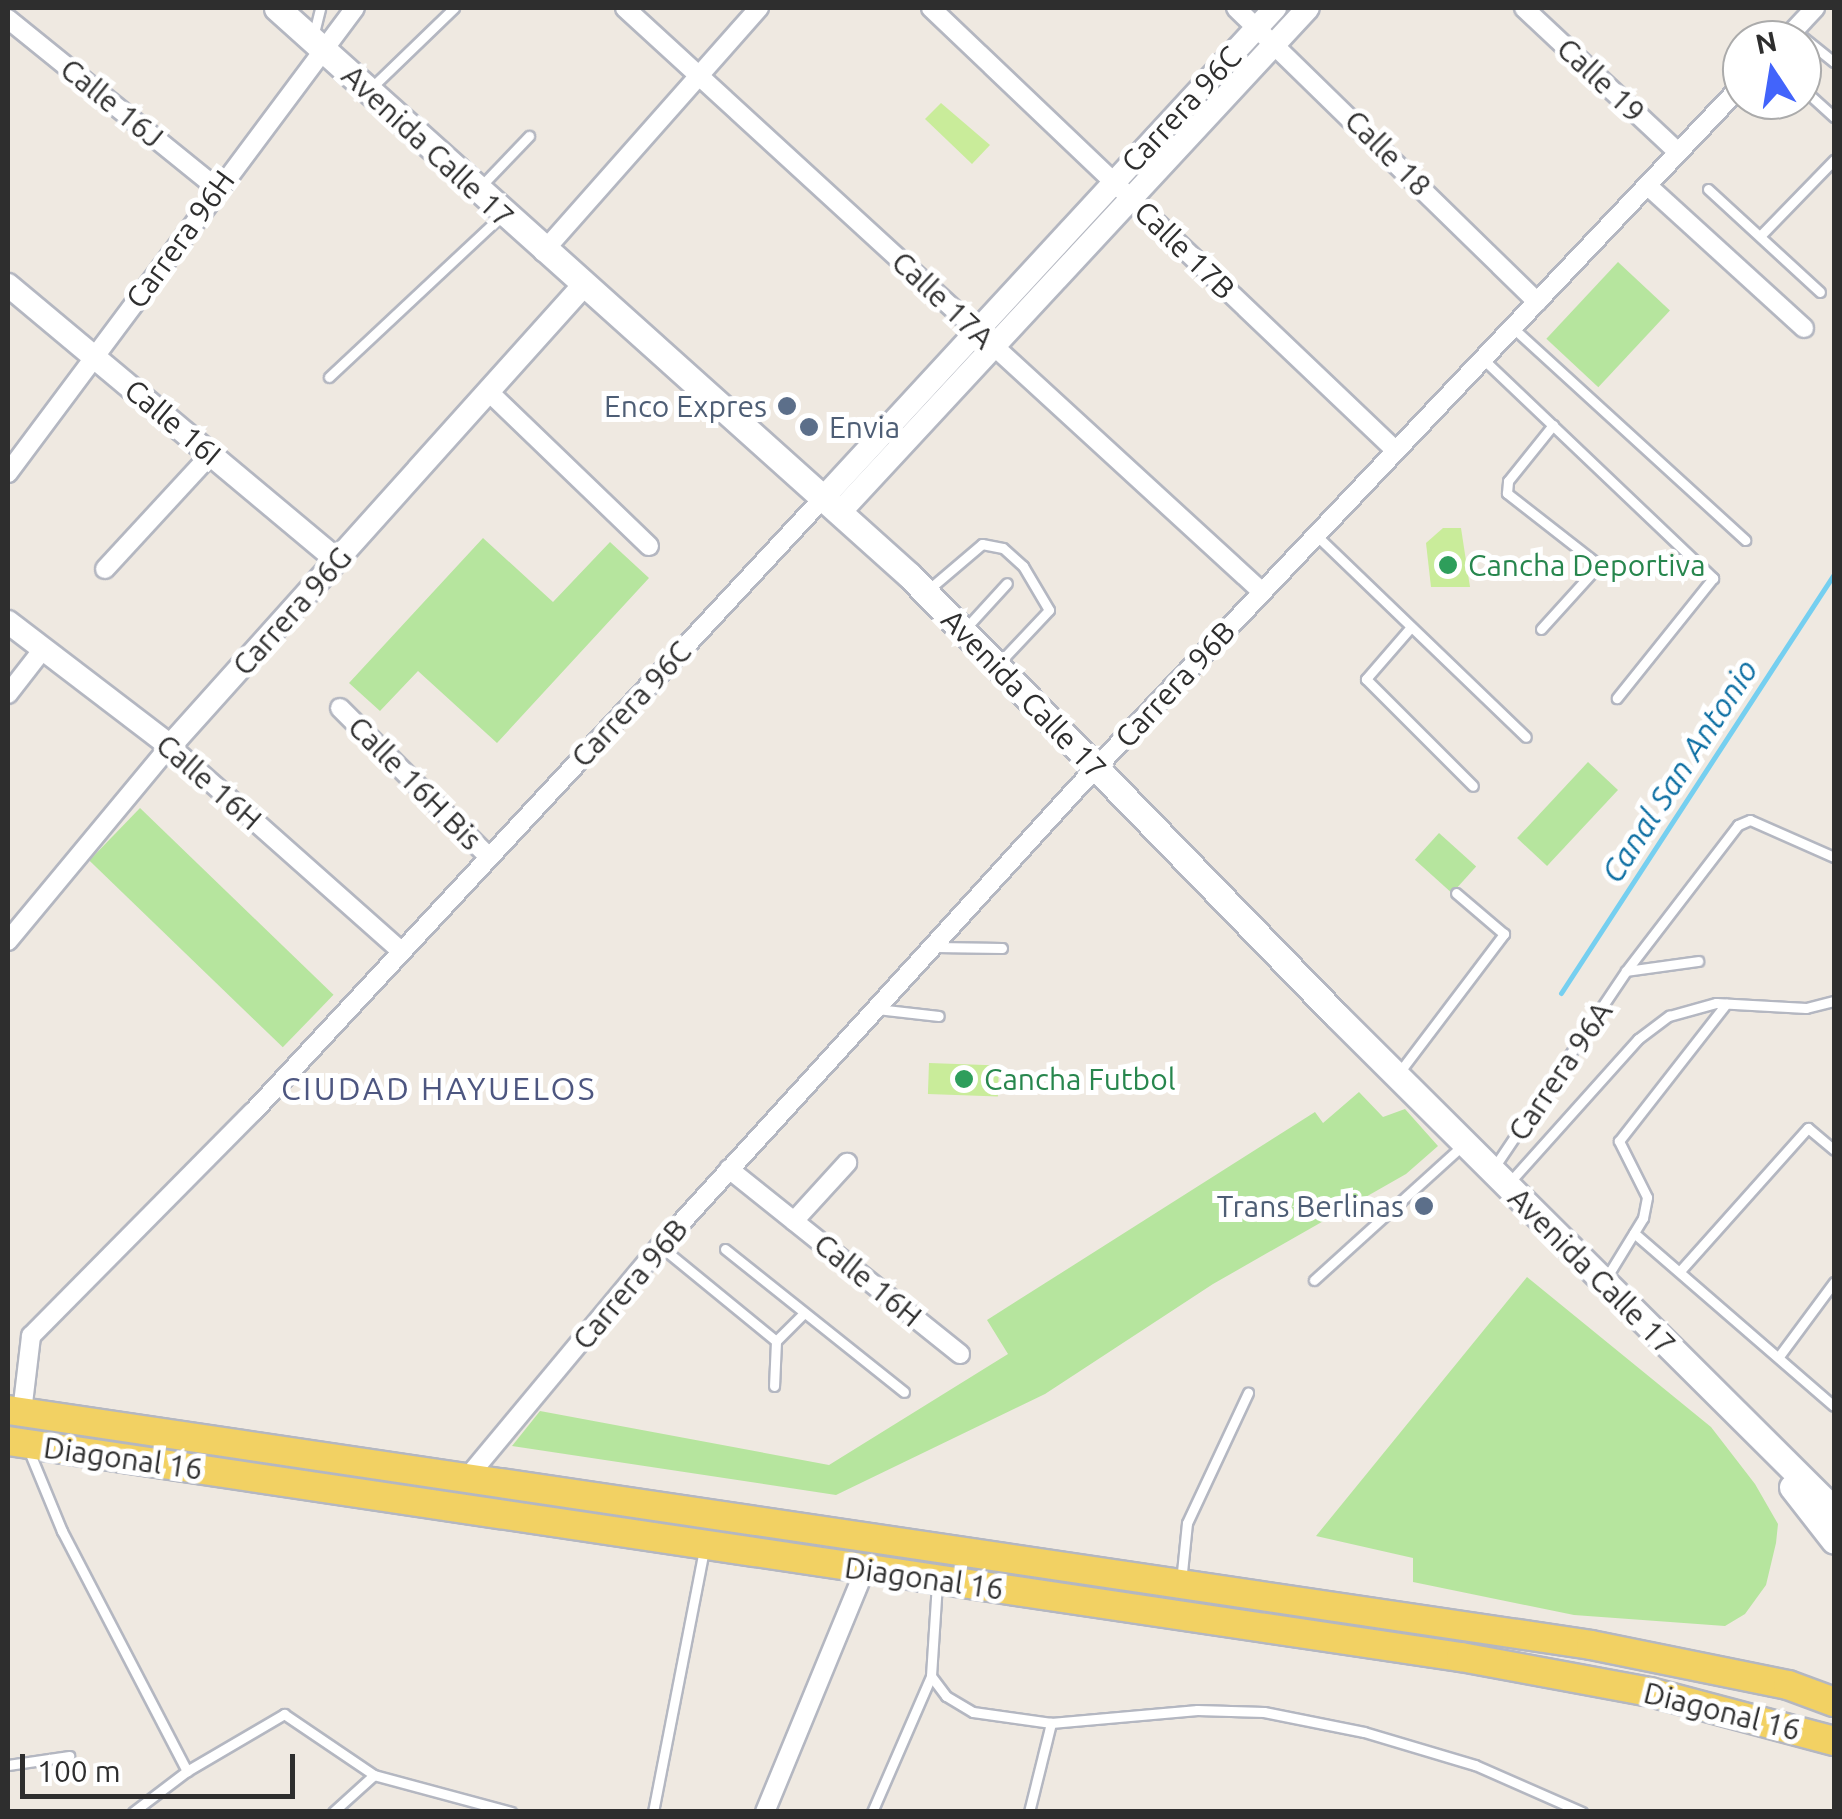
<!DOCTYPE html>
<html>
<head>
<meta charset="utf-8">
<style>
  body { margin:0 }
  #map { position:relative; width:1842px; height:1819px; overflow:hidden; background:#efe9e1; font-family:Ubuntu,sans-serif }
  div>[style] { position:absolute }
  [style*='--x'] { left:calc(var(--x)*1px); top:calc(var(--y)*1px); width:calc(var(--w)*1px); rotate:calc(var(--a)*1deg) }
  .green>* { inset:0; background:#b6e59e; transform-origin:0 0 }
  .pitch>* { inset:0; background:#c9ec9a; transform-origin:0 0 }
  .stream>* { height:5px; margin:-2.5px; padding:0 2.5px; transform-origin:2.5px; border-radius:2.5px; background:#75cff0 }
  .roads { filter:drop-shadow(2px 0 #b4b7c1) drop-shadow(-2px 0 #b4b7c1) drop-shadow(0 2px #b4b7c1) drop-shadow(0 -2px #b4b7c1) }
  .service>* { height:9px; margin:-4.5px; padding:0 4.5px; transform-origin:4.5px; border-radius:4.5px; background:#fff }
  .minor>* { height:18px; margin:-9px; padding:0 9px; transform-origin:9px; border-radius:9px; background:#fff }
  .tertiary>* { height:22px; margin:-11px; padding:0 11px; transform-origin:11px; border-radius:11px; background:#fff }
  .secondary>* { height:25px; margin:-12.5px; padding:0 12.5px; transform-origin:12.5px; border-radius:12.5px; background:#fff }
  .primary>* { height:28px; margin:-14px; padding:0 14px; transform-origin:14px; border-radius:14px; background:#f2d163 }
  .dots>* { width:28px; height:28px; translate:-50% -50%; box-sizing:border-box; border:5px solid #fff; border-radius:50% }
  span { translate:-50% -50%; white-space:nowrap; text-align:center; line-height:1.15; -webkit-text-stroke:10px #fff; paint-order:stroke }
  .street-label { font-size:30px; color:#2e2e2e }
  .service-label { font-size:30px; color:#4e5e75 }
  .right { translate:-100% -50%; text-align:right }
  .left { translate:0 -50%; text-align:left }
  .leisure-label { font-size:30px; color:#27864d }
  .water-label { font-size:32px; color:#0d6fa3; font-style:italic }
  .neighbourhood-label { font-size:32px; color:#4d5680; letter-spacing:2.5px }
  .frame { position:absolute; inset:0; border:10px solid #2e2e2e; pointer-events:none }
  .north { position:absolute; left:1722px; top:20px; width:100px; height:100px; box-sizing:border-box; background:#fff; border:2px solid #ababab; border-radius:50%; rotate:348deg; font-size:28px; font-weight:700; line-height:40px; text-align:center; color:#2e2e2e }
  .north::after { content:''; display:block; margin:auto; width:35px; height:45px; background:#4264fb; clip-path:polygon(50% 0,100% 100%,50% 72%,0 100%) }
  .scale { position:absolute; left:20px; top:1754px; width:275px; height:45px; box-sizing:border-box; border:5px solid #2e2e2e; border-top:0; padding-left:12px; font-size:30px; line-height:35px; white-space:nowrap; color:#2e2e2e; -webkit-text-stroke:8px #fff; paint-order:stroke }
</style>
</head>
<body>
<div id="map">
  <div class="green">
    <i style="left:1618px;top:262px;width:71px;height:105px;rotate:43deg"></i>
    <i style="clip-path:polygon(483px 538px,553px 602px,610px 542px,649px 578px,497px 743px,418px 671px,380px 711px,349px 683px)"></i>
    <i style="left:1588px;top:762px;width:41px;height:104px;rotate:43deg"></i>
    <i style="left:140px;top:808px;width:269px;height:73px;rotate:44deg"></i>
    <i style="left:1439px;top:833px;width:50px;height:36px;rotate:42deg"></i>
    <i style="clip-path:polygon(1359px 1092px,1383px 1117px,1405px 1109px,1438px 1146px,1406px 1174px,1213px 1284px,1045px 1394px,836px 1495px,512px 1446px,540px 1411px,829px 1465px,1008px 1354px,987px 1320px,1315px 1112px,1323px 1123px)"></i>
    <i style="clip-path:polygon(1527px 1277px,1711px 1427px,1755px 1484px,1778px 1524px,1776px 1543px,1766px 1585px,1745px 1614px,1725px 1626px,1574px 1615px,1413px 1582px,1413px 1558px,1316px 1536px)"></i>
  </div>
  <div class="pitch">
    <i style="clip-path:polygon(941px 103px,990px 145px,972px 164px,925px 119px)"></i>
    <i style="clip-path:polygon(1443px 528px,1461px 528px,1470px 587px,1431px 587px,1426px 543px)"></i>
    <i style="left:929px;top:1063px;width:70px;height:31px;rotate:2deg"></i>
  </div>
  <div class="stream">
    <i style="--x:1561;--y:993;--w:500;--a:-56.91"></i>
  </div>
  <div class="roads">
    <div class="service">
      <i style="--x:1794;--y:30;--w:51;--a:38.7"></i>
      <i style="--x:313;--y:37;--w:30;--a:-76"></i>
      <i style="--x:1802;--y:88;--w:43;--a:42.2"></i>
      <i style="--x:370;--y:89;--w:117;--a:-44"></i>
      <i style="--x:482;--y:185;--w:68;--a:-46.2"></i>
      <i style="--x:1708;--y:189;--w:152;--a:42.6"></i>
      <i style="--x:1761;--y:235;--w:105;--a:-45.8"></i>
      <i style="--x:1512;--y:327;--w:316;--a:42.4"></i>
      <i style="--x:1483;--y:359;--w:318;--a:43.6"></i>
      <i style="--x:1713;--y:578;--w:154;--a:128.7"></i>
      <i style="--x:329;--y:377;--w:237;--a:-43.1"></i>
      <i style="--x:1316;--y:535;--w:291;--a:43.9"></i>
      <i style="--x:928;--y:590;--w:71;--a:-40.4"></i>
      <i style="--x:982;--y:544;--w:21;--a:11"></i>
      <i style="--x:1003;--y:548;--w:27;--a:42"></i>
      <i style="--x:1023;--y:566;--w:51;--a:59.4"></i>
      <i style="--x:1049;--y:610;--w:73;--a:133.3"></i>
      <i style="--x:1411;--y:627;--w:69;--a:130.9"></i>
      <i style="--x:1366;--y:679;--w:151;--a:45"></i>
      <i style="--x:965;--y:629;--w:62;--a:-47.6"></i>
      <i style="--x:1541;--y:629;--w:86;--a:-47.8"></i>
      <i style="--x:1599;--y:565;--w:117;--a:-142"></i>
      <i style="--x:1507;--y:493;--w:12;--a:-85"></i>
      <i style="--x:1508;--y:481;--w:72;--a:-51.2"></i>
      <i style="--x:936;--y:947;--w:66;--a:0.9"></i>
      <i style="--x:1626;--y:971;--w:73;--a:-7.9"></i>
      <i style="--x:877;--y:1009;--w:62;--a:6.4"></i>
      <i style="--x:1398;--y:1074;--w:176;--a:-52.9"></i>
      <i style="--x:1504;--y:934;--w:63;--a:-139.5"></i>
      <i style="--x:1493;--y:1169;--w:239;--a:-56.1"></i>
      <i style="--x:1626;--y:971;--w:184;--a:-52.5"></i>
      <i style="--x:1738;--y:825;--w:13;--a:-23"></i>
      <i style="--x:1750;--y:820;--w:92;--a:23.8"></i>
      <i style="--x:1508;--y:1184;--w:195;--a:-48.1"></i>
      <i style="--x:1638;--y:1039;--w:39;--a:-37"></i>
      <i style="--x:1669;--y:1016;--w:49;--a:-15.5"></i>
      <i style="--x:1716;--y:1003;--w:90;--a:3.2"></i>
      <i style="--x:1806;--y:1008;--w:29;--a:-14"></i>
      <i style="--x:1634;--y:1233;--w:264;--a:40.9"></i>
      <i style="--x:660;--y:1246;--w:150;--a:39.3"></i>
      <i style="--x:776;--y:1341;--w:45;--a:92.5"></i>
      <i style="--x:725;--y:1249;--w:229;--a:38.6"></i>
      <i style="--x:1680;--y:1271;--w:192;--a:-48.2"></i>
      <i style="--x:1808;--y:1128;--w:34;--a:40"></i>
      <i style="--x:1314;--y:1280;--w:201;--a:-42.2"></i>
      <i style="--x:1605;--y:1280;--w:73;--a:-58.5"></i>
      <i style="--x:1643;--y:1218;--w:21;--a:-79"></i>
      <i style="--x:1647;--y:1197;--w:63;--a:-116.6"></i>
      <i style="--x:1619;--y:1141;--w:174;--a:-52"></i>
      <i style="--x:776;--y:1341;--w:37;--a:-45"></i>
      <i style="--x:1780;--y:1355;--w:91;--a:-53.5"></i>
      <i style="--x:29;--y:1451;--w:87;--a:67.6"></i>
      <i style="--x:62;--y:1531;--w:271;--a:62.5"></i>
      <i style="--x:187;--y:1771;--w:113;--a:-30.4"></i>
      <i style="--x:284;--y:1714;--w:109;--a:34.1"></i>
      <i style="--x:374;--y:1775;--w:142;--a:15.1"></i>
      <i style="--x:1181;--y:1582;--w:59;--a:-84.2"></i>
      <i style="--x:1187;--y:1523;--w:144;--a:-64.9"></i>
      <i style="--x:937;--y:1583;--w:93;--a:93.7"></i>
      <i style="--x:931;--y:1676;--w:25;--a:53"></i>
      <i style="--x:946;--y:1696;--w:31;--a:31"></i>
      <i style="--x:973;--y:1712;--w:79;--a:8"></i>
      <i style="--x:1051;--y:1723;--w:147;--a:-5.1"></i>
      <i style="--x:1197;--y:1710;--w:67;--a:1.7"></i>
      <i style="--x:1264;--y:1712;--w:102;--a:11.3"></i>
      <i style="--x:1364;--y:1732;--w:116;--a:16.6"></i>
      <i style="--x:1475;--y:1765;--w:117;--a:23.7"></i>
      <i style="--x:8;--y:1765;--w:62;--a:-8.4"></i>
      <i style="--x:133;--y:1812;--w:68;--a:-37.2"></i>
      <i style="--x:333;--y:1812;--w:55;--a:-42.1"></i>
      <i style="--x:653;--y:1812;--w:268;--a:-79"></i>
      <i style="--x:872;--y:1812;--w:148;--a:-66.5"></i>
      <i style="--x:1029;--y:1812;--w:92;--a:-76.1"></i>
    </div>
    <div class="minor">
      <i style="--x:625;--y:8;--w:864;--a:42.51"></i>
      <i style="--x:931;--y:8;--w:642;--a:43.61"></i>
      <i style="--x:1236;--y:8;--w:421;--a:44.3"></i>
      <i style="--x:1524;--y:8;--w:211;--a:43.1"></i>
      <i style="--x:8;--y:19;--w:269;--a:39"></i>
      <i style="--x:1785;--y:40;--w:44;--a:-46.8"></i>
      <i style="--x:1648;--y:186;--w:211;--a:42.3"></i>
      <i style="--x:543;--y:252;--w:326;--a:-48.5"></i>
      <i style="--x:489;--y:392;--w:222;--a:43.9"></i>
      <i style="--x:8;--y:473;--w:580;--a:-53.27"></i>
      <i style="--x:105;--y:569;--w:156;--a:-47.3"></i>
      <i style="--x:8;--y:694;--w:57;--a:-52.1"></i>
      <i style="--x:340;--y:708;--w:211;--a:45"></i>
      <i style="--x:8;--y:941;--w:254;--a:-50.3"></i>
      <i style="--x:170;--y:746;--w:310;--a:41.6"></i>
      <i style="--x:729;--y:1169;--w:296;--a:38.7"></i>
      <i style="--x:794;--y:1221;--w:79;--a:-47.6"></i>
      <i style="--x:22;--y:1412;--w:77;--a:-83.2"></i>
      <i style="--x:31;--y:1336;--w:315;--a:-45.3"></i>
      <i style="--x:253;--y:1112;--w:841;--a:-47.12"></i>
      <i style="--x:466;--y:1479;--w:303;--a:-50.2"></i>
      <i style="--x:660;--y:1246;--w:621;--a:-47.68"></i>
      <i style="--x:1078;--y:787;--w:966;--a:-46.59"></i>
      <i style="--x:765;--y:1812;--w:263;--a:-67.6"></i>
    </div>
    <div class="tertiary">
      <i style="--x:8;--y:285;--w:429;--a:39.9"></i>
      <i style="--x:825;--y:496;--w:664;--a:-47.32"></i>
      <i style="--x:841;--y:511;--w:686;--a:-47.13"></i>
      <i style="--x:8;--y:622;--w:204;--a:37.4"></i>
      <i style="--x:170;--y:746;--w:617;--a:-48.09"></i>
    </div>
    <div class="secondary">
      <i style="--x:277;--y:8;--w:849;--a:41.9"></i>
      <i style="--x:909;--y:575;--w:615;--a:45.86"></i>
      <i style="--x:1337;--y:1016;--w:701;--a:44.83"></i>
      <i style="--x:1792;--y:1487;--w:68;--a:52.1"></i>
    </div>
    <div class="primary">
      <i style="--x:8;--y:1410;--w:1600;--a:8.44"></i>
      <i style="--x:1591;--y:1645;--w:201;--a:11.5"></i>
      <i style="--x:1788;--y:1685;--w:49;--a:20.3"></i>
      <i style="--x:8;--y:1441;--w:1469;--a:8.46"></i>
      <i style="--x:1461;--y:1657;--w:192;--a:10.5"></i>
      <i style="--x:1650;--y:1692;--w:190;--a:14.9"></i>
    </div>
  </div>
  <div class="dots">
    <i style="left:787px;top:406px;background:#5c6f8a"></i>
    <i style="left:809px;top:427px;background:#5c6f8a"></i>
    <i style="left:1448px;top:565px;background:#2e9e5b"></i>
    <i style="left:964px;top:1079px;background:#2e9e5b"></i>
    <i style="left:1424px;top:1206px;background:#5c6f8a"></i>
  </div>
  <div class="street-label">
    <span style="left:1601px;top:80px;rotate:43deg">Calle 19</span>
    <span style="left:112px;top:103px;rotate:39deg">Calle 16J</span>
    <span style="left:1181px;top:109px;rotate:-47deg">Carrera 96C</span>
    <span style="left:428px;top:146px;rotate:43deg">Avenida Calle 17</span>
    <span style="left:1388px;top:153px;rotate:45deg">Calle 18</span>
    <span style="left:180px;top:239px;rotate:-54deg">Carrera 96H</span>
    <span style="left:1185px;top:250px;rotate:44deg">Calle 17B</span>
    <span style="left:943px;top:300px;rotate:43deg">Calle 17A</span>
    <span style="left:173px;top:422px;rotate:40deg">Calle 16I</span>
    <span style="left:292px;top:611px;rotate:-48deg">Carrera 96G</span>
    <span style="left:1175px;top:684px;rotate:-47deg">Carrera 96B</span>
    <span style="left:1024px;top:694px;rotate:46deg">Avenida Calle 17</span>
    <span style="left:631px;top:704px;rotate:-47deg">Carrera 96C</span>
    <span style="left:209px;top:782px;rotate:41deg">Calle 16H</span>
    <span style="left:415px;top:783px;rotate:45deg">Calle 16H Bis</span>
    <span style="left:1560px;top:1071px;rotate:-56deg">Carrera 96A</span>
    <span style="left:1592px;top:1271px;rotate:45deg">Avenida Calle 17</span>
    <span style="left:868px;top:1280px;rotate:39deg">Calle 16H</span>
    <span style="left:630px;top:1284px;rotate:-50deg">Carrera 96B</span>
    <span style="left:123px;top:1458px;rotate:8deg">Diagonal 16</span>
    <span style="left:924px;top:1578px;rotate:8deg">Diagonal 16</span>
    <span style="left:1722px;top:1711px;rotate:14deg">Diagonal 16</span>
  </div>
  <div class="service-label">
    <span class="right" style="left:767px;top:406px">Enco Expres</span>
    <span class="left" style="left:829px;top:427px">Envia</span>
    <span class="right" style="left:1404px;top:1206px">Trans Berlinas</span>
  </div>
  <div class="leisure-label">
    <span class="left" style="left:1468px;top:565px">Cancha Deportiva</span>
    <span class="left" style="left:984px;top:1079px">Cancha Futbol</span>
  </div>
  <div class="water-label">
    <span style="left:1679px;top:771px;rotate:-57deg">Canal San Antonio</span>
  </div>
  <div class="neighbourhood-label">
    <span style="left:439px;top:1088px">CIUDAD HAYUELOS</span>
  </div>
  <div class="frame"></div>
  <div class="north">N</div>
  <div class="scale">100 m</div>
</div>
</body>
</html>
